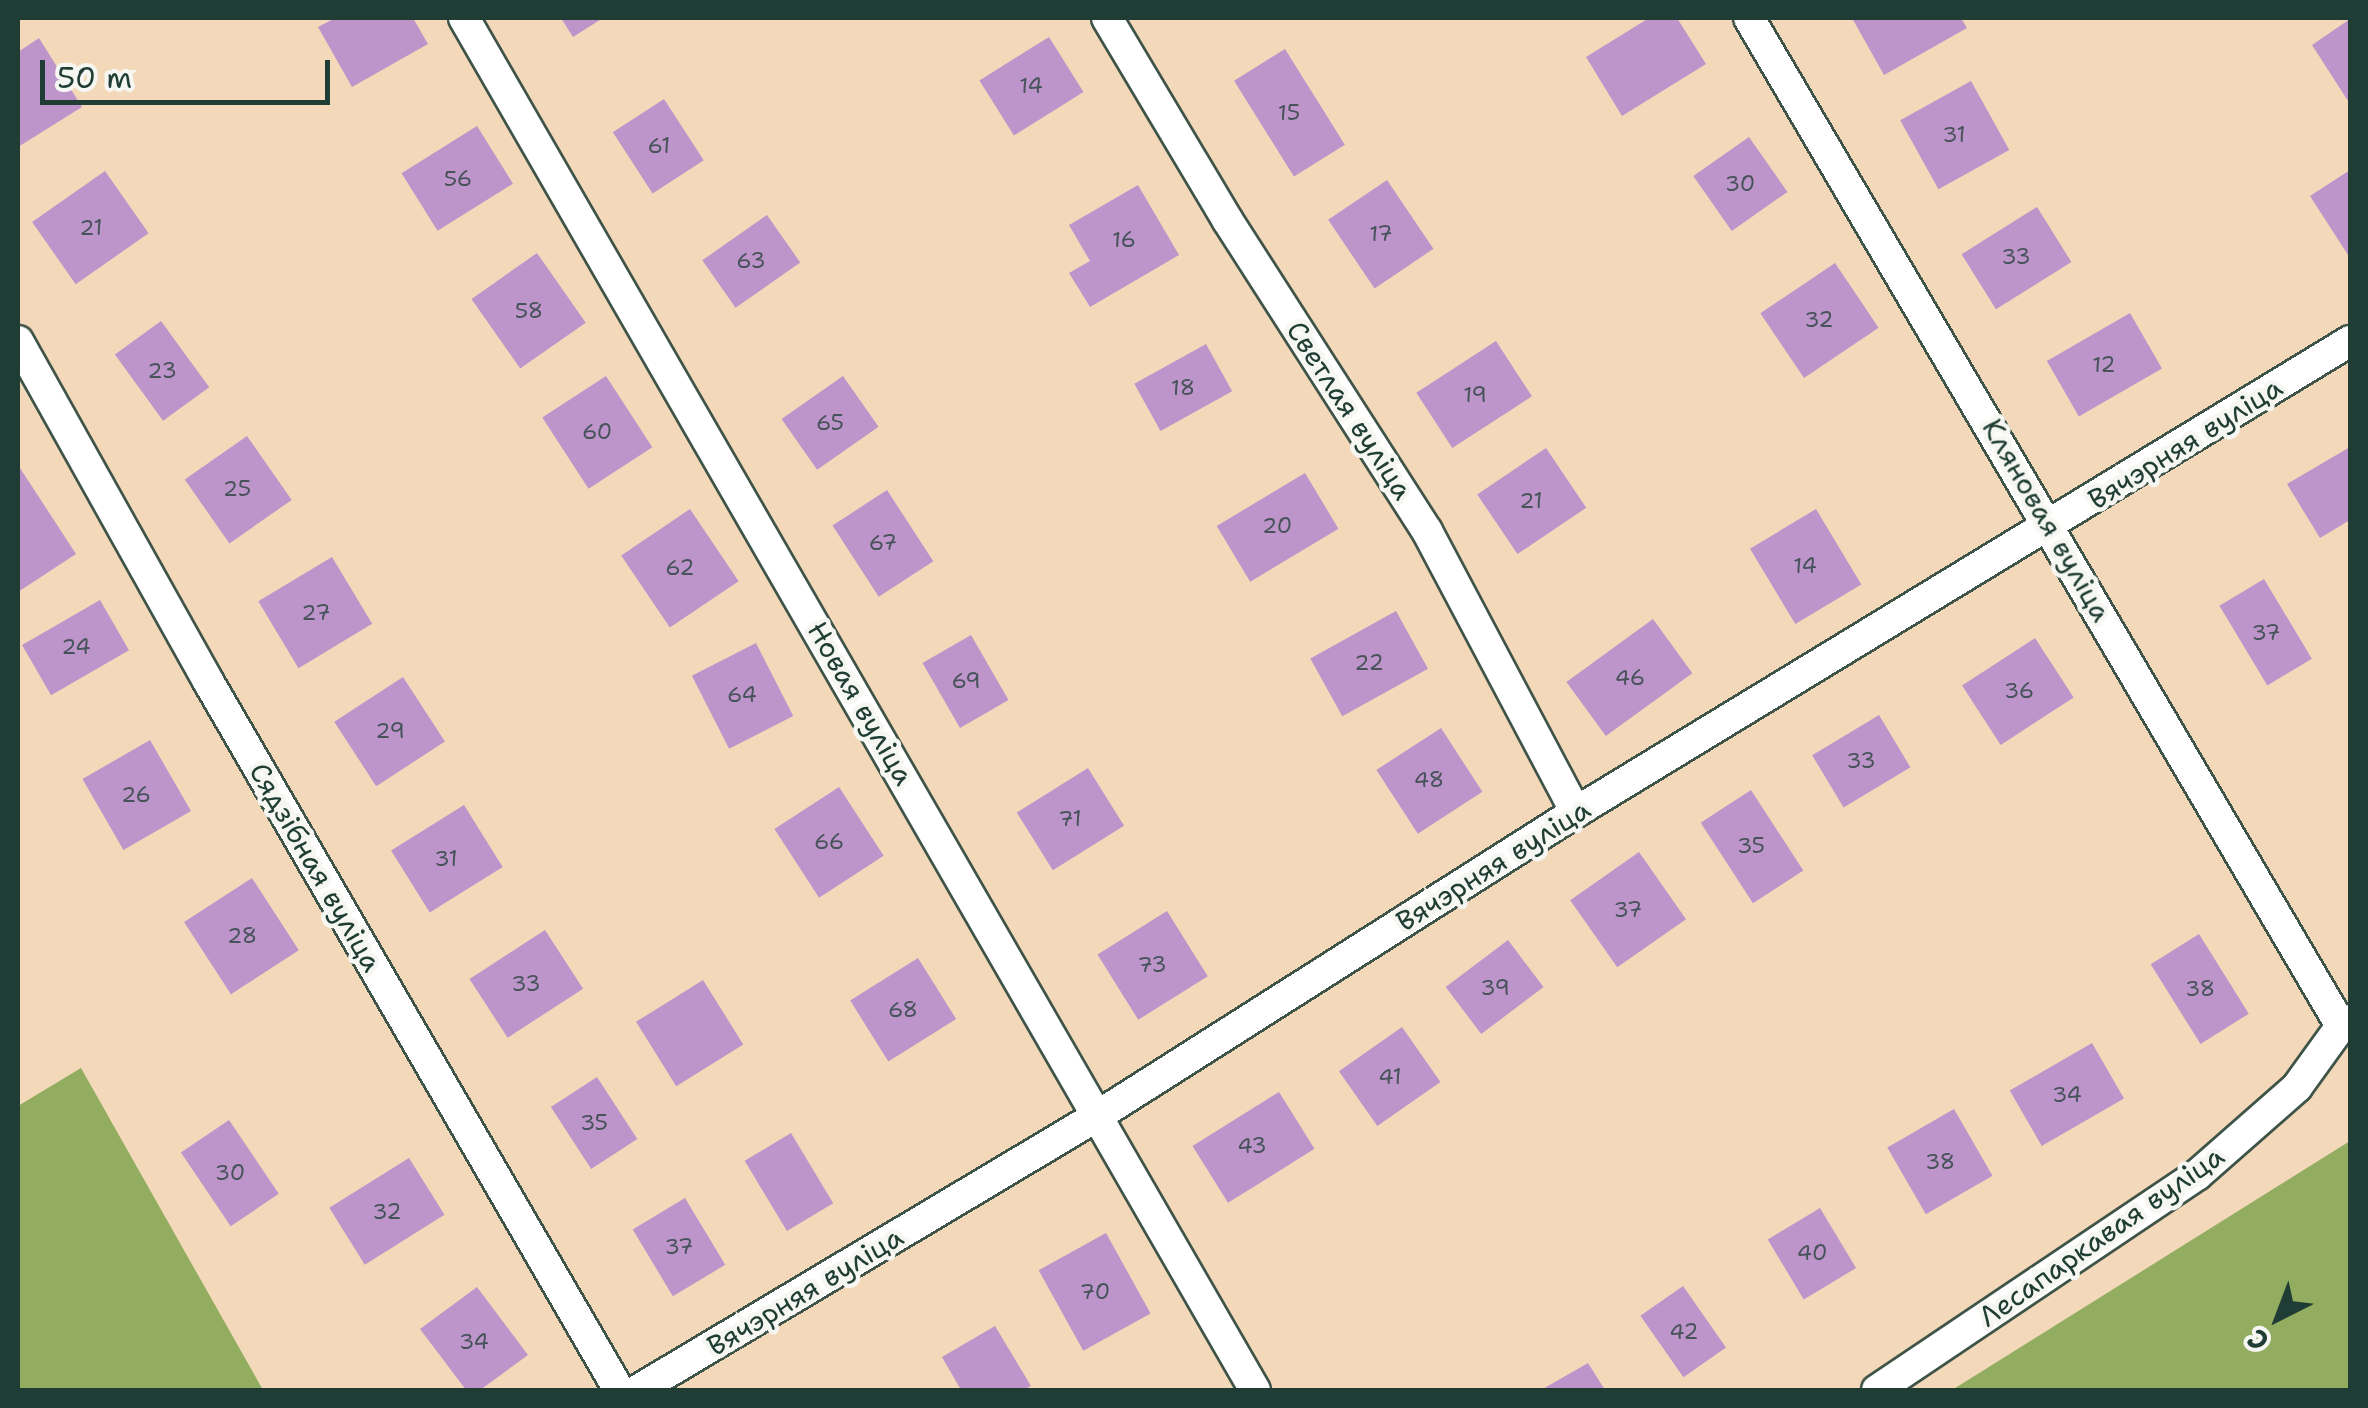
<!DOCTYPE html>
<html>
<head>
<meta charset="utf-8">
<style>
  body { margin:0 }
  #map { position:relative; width:2368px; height:1408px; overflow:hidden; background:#f3d9ba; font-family:"Shantell Sans",sans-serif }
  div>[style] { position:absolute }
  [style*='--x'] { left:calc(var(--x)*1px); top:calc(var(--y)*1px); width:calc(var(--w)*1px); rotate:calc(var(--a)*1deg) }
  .forest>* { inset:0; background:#92ad60 }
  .building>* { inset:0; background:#be95ca; transform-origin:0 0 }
  .roads { filter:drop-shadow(2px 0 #3f5448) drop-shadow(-2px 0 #3f5448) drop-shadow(0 2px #3f5448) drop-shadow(0 -2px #3f5448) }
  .street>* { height:30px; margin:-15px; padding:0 15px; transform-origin:15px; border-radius:15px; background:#fff }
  span { translate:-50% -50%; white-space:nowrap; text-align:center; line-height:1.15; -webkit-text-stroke:9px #f6f6f2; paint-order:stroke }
  .number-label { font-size:22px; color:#47535a }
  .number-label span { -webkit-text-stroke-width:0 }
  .street-label { font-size:28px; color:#1f3d34 }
  .frame { position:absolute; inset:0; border:20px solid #1f3d34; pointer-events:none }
  .north { position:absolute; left:2228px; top:1268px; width:100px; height:100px; -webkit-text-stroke:8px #f6f6f2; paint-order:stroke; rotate:222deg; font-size:28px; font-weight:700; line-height:40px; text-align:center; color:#1f3d34 }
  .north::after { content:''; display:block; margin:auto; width:35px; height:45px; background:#1f3d34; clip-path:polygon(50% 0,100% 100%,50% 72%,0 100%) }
  .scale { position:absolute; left:40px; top:60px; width:290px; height:45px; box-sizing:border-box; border:5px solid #1f3d34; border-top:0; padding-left:12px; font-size:30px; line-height:35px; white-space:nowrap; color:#1f3d34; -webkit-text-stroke:8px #f6f6f2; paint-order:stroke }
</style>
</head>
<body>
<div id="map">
  <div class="forest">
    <i style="clip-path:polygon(81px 1068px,263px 1390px,18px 1390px,18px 1106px)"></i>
    <i style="clip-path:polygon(2350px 1141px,2350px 1390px,1952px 1390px)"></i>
  </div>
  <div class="building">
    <i style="clip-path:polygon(335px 18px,413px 18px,428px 44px,352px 87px,318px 27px)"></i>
    <i style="clip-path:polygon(561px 18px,603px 18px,573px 37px)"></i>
    <i style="clip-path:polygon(1649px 18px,1677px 18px,1706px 64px,1622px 116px,1586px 57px)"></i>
    <i style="clip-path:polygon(1852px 18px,1961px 18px,1967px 28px,1884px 75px)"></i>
    <i style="clip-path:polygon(2350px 19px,2350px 104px,2312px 45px)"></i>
    <i style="left:1049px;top:37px;width:65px;height:82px;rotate:58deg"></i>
    <i style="clip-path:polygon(39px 38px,82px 107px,18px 147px,18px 52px)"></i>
    <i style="left:1285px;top:49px;width:113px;height:60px;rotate:58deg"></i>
    <i style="left:1971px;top:81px;width:79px;height:81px;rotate:61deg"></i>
    <i style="left:664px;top:99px;width:73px;height:61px;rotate:57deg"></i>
    <i style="left:477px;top:126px;width:68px;height:89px;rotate:58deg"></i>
    <i style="left:1749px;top:137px;width:67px;height:68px;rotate:55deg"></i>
    <i style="clip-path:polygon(2350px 170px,2350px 258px,2310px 196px)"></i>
    <i style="left:105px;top:171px;width:76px;height:89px;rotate:55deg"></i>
    <i style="left:1387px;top:180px;width:83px;height:71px;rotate:56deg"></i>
    <i style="clip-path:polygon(1138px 185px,1179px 255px,1090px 307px,1069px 273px,1090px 261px,1069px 225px)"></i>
    <i style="left:2037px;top:207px;width:65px;height:89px;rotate:58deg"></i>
    <i style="left:767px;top:215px;width:58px;height:79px;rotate:55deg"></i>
    <i style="left:537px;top:253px;width:85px;height:80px;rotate:55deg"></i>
    <i style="left:1835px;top:263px;width:78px;height:90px;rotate:56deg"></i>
    <i style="left:2130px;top:313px;width:64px;height:96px;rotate:60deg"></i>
    <i style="left:161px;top:321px;width:82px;height:57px;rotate:54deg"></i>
    <i style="left:1496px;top:341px;width:66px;height:95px;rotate:57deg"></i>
    <i style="left:1206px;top:344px;width:54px;height:82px;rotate:61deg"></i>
    <i style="left:606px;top:376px;width:85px;height:76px;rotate:57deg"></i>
    <i style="left:843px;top:376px;width:62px;height:75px;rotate:55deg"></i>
    <i style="left:247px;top:436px;width:78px;height:76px;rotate:55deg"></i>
    <i style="clip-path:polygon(2350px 447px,2350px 520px,2320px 538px,2287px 484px)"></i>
    <i style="left:1546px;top:448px;width:72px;height:83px;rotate:56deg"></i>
    <i style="clip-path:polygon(18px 465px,76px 554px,18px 592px)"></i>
    <i style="left:1305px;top:473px;width:65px;height:103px;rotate:59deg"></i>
    <i style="left:887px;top:490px;width:85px;height:65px;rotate:57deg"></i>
    <i style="left:690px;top:509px;width:87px;height:83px;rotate:56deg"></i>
    <i style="left:1816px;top:509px;width:88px;height:77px;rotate:59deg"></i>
    <i style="left:332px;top:557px;width:78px;height:86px;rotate:59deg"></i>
    <i style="left:2264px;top:579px;width:93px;height:52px;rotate:59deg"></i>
    <i style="left:100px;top:600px;width:58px;height:90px;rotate:60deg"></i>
    <i style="left:1396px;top:611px;width:66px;height:98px;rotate:61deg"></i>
    <i style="left:1653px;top:619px;width:67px;height:107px;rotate:54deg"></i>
    <i style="left:971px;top:635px;width:75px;height:56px;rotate:60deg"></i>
    <i style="left:2035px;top:638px;width:71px;height:87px;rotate:57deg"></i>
    <i style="left:756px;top:643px;width:82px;height:72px;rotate:63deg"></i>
    <i style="left:403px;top:677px;width:77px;height:82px;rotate:57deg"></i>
    <i style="left:1879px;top:715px;width:61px;height:78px;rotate:59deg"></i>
    <i style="left:1441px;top:728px;width:76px;height:77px;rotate:57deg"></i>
    <i style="left:150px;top:740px;width:82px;height:78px;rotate:60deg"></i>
    <i style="left:1088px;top:768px;width:68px;height:84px;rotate:58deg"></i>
    <i style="left:839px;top:787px;width:82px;height:77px;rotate:57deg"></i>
    <i style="left:1751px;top:790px;width:96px;height:60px;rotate:57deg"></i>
    <i style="left:464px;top:805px;width:73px;height:86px;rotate:58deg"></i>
    <i style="left:1639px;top:852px;width:82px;height:84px;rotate:55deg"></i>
    <i style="left:252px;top:878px;width:86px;height:81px;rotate:57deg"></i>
    <i style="left:1167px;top:911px;width:77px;height:82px;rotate:58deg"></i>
    <i style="left:545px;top:930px;width:70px;height:90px;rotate:57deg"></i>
    <i style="left:2199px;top:934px;width:94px;height:57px;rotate:58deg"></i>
    <i style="left:1508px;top:940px;width:59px;height:78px;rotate:53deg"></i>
    <i style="left:918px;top:958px;width:72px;height:80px;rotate:58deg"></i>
    <i style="left:703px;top:980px;width:76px;height:79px;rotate:58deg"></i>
    <i style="left:1402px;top:1027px;width:67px;height:77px;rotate:55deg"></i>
    <i style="left:2092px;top:1043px;width:64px;height:95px;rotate:60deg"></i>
    <i style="left:597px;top:1077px;width:74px;height:55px;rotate:57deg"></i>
    <i style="left:1279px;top:1092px;width:67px;height:102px;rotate:58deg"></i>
    <i style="left:1954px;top:1109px;width:77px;height:77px;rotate:60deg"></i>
    <i style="left:229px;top:1120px;width:89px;height:58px;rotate:56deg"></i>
    <i style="left:791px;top:1133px;width:82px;height:54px;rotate:59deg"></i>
    <i style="left:409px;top:1158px;width:67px;height:94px;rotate:58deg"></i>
    <i style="left:685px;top:1198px;width:78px;height:61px;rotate:59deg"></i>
    <i style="left:1820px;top:1208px;width:70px;height:61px;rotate:59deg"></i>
    <i style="left:1106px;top:1233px;width:92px;height:77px;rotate:61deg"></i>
    <i style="left:1683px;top:1286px;width:75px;height:52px;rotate:55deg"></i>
    <i style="clip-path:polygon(477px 1287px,528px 1355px,480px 1390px,466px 1390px,420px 1329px)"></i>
    <i style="clip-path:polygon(995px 1326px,1031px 1386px,1023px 1390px,961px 1390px,942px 1357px)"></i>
    <i style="clip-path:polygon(1588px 1363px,1605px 1390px,1541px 1390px)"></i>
  </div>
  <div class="roads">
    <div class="street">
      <i style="--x:464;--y:18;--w:1584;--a:60.04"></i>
      <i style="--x:1107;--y:18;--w:236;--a:59.2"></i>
      <i style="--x:1228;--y:221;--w:368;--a:57.3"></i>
      <i style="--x:1427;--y:531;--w:318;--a:62.1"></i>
      <i style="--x:1749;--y:18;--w:1169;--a:59.57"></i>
      <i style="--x:18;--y:341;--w:389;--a:60.8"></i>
      <i style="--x:208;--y:681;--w:820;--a:59.9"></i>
      <i style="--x:638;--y:1390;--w:537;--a:-30.82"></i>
      <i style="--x:1099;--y:1115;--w:565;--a:-32.42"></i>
      <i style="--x:1576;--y:812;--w:906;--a:-31.32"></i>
      <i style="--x:1877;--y:1390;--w:386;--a:-33.9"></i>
      <i style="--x:2197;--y:1175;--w:133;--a:-41.3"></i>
      <i style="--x:2297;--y:1087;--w:75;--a:-54.2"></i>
      <i style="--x:2341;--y:1026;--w:11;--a:-34"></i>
    </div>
  </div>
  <div class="number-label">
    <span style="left:1031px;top:86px">14</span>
    <span style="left:1289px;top:113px">15</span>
    <span style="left:1954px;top:135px">31</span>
    <span style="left:659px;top:146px">61</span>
    <span style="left:458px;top:179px">56</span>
    <span style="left:1740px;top:184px">30</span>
    <span style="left:91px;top:228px">21</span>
    <span style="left:1381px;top:234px">17</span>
    <span style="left:1124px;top:240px">16</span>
    <span style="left:2016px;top:257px">33</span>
    <span style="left:751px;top:261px">63</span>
    <span style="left:529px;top:311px">58</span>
    <span style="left:1819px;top:320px">32</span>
    <span style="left:2104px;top:365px">12</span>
    <span style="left:162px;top:371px">23</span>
    <span style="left:1183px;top:388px">18</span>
    <span style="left:1475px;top:395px">19</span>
    <span style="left:830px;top:423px">65</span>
    <span style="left:597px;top:432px">60</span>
    <span style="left:237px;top:489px">25</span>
    <span style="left:1531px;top:501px">21</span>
    <span style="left:1277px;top:526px">20</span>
    <span style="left:883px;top:543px">67</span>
    <span style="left:1805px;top:566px">14</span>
    <span style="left:680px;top:568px">62</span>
    <span style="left:316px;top:613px">27</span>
    <span style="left:2266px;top:633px">37</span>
    <span style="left:76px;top:647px">24</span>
    <span style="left:1369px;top:663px">22</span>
    <span style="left:1630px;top:678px">46</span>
    <span style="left:966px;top:681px">69</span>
    <span style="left:2019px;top:691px">36</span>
    <span style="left:742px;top:695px">64</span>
    <span style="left:390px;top:731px">29</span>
    <span style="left:1861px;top:761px">33</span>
    <span style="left:1429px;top:780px">48</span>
    <span style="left:136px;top:795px">26</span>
    <span style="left:1070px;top:819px">71</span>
    <span style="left:829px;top:842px">66</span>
    <span style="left:1751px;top:846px">35</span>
    <span style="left:446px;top:859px">31</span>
    <span style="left:1628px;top:910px">37</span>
    <span style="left:242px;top:936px">28</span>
    <span style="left:1152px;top:965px">73</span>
    <span style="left:526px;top:984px">33</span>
    <span style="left:1495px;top:988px">39</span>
    <span style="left:2200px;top:989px">38</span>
    <span style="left:903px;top:1010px">68</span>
    <span style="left:1390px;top:1077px">41</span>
    <span style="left:2067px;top:1095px">34</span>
    <span style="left:594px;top:1123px">35</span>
    <span style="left:1252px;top:1146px">43</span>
    <span style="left:1940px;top:1162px">38</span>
    <span style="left:230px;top:1173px">30</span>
    <span style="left:387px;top:1212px">32</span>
    <span style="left:679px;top:1247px">37</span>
    <span style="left:1812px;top:1253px">40</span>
    <span style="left:1095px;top:1292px">70</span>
    <span style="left:1684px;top:1332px">42</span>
    <span style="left:474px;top:1342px">34</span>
  </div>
  <div class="street-label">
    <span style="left:1350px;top:410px;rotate:57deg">Светлая вуліца</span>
    <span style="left:2185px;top:443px;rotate:-32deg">Вячэрняя вуліца</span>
    <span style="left:2047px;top:520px;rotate:60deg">Кляновая вуліца</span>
    <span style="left:861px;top:703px;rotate:60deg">Новая вуліца</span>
    <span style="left:1493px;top:865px;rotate:-32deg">Вячэрняя вуліца</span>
    <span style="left:316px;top:867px;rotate:60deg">Сядзібная вуліца</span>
    <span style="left:2101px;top:1236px;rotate:-35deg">Лесапаркавая вуліца</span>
    <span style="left:805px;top:1291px;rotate:-31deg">Вячэрняя вуліца</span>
  </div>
  <div class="frame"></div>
  <div class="north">С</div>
  <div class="scale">50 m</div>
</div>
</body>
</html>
